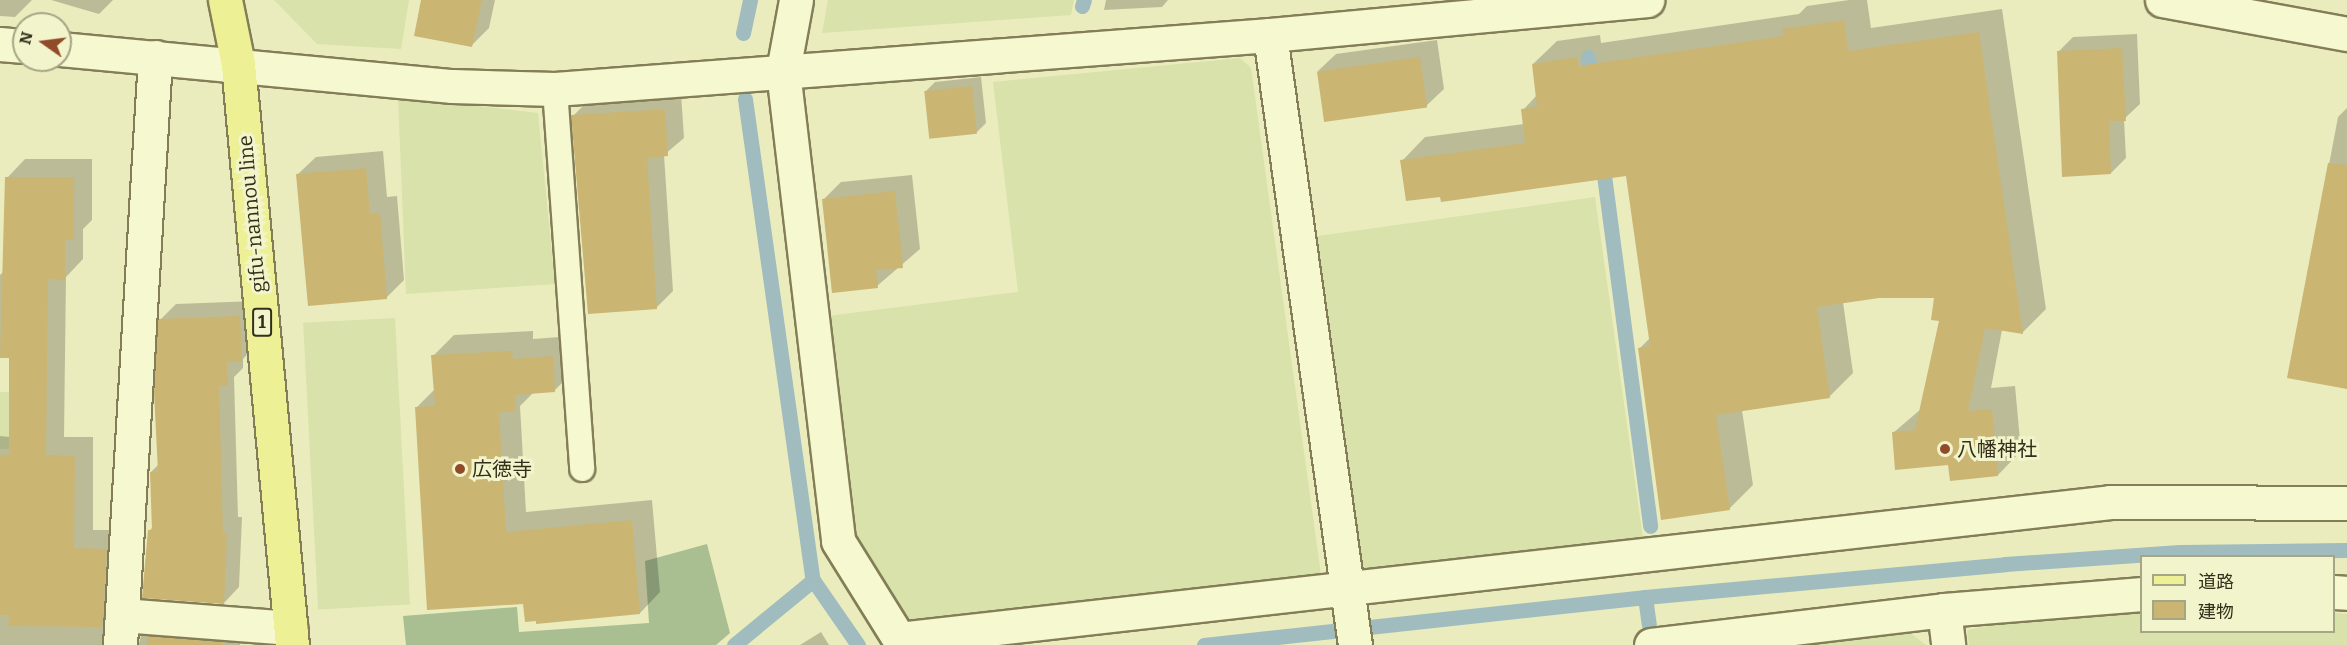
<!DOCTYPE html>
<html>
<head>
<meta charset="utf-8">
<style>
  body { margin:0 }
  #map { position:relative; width:2347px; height:645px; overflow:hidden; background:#eaecbd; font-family:Bitter,"Noto Sans JP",serif }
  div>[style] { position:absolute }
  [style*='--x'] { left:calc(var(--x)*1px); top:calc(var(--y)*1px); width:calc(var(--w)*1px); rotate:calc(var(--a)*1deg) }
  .farmland>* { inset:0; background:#d8e2aa; transform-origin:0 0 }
  .cemetery>* { inset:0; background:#a9be91 }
  .shadow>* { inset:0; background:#0003 }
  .stream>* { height:15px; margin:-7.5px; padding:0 7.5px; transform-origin:7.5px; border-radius:7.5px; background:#a0bcbe }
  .building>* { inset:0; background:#cab573; transform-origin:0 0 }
  .roads { filter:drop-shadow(2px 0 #837e57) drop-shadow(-2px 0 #837e57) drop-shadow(0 2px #837e57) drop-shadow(0 -2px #837e57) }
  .lane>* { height:24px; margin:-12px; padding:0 12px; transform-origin:12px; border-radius:12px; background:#f6f8cf }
  .street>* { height:33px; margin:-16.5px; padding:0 16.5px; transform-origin:16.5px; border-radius:16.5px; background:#f6f8cf }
  .primary>* { height:33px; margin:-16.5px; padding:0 16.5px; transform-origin:16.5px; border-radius:16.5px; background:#edf094 }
  .dots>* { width:16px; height:16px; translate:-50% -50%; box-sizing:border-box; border:3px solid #f2f4cc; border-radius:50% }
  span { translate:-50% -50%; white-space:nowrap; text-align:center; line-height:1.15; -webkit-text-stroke:6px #f2f4cc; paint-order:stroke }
  .shield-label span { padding:2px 4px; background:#f2f4cc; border:2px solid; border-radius:4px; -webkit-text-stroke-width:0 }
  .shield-label { font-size:18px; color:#332f1b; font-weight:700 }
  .street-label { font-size:20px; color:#332f1b }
  .poi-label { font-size:20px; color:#332f1b }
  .left { translate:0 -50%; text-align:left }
  .legend { position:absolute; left:2140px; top:555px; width:195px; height:78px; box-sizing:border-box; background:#f2f4cc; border:2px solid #a6a585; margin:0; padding:8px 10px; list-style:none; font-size:18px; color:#332f1b }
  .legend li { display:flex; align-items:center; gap:12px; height:30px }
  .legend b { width:30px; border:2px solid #a6a585 }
  .north { position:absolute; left:12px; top:12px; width:60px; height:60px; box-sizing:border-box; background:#f2f4cc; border:2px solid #a6a585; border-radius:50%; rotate:284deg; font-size:16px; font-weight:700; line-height:24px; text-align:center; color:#332f1b }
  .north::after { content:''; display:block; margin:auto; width:21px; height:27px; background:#914b28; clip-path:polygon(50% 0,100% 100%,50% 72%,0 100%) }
</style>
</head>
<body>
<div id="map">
  <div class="farmland">
    <i style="clip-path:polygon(274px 0,409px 0,401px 49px,317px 44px)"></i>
    <i style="clip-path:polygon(828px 0,1074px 0,1071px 15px,822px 33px)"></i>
    <i style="clip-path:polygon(1240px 58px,1251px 68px,1322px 582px,907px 629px,855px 544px,827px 316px,1018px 292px,993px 82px)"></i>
    <i style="clip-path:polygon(398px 97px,538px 113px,555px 284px,406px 294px)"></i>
    <i style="left:1595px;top:197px;width:345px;height:287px;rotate:82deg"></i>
    <i style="left:395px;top:318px;width:287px;height:92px;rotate:87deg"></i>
    <i style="left:0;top:392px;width:39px;height:57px"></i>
    <i style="clip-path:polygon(2141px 612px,2142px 632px,2334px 632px,2334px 613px,2347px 614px,2347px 645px,1969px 645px,1967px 630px,2025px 619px)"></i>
    <i style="clip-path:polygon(1909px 632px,1926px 645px,1799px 645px)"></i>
  </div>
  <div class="cemetery">
    <i style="clip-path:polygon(707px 544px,730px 633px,716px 645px,406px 645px,403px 616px,517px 607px,519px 632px,649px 623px,645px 561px)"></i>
  </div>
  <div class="shadow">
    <i style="clip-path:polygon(0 0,32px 0,15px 17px,0 16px)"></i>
    <i style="clip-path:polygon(51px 0,113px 0,99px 14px)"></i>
    <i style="clip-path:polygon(423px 0,495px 0,489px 28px,471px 46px)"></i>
    <i style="clip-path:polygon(1106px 0,1168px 0,1162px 7px,1104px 10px)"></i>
    <i style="clip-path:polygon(1849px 0,1867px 0,1871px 28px,2002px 9px,2046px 309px,2022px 333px,2002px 330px,1991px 388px,2015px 386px,2021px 451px,1998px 475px,1950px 464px,1893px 433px,1921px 409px,1941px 320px,1936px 296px,1879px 296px,1843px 302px,1853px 373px,1829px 397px,1742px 410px,1753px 485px,1729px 509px,1639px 349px,1650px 338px,1627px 174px,1442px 195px,1402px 161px,1425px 137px,1524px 124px,1523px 110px,1537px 95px,1533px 64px,1557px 41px,1600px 35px,1601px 43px,1799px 14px,1807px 6px)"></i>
    <i style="clip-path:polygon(2137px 34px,2140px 104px,2124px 119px,2126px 158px,2111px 173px,2058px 52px,2073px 37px)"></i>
    <i style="clip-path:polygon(1437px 40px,1444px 89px,1426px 106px,1318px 71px,1336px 54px)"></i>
    <i style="clip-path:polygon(981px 77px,986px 123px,977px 132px,925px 92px,935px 82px)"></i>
    <i style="clip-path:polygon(681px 93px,684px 138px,664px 155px,673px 291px,656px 308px,573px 116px,590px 99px)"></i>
    <i style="clip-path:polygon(2347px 108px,2347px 387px,2289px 376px,2338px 117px)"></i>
    <i style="clip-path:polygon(383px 151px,387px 197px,397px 196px,404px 280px,386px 298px,298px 174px,316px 157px)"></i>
    <i style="clip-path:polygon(25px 159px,92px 159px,92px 220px,83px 229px,83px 259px,66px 277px,64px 437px,93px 437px,93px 530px,125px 530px,129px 643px,139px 643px,141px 636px,160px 617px,241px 623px,240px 645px,0 645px,0 436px,10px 437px,11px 357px,0 357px,0 275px,5px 270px,7px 178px)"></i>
    <i style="clip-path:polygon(912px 175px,920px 249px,877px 286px,823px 200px,841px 182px)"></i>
    <i style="clip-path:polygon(256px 301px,257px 344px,243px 359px,243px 368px,234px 377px,238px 517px,242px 517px,239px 587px,224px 603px,149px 531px,154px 526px,151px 472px,159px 464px,160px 320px,176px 304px)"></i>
    <i style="clip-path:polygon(533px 331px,533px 339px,573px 336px,575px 370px,554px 391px,533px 393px,520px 406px,526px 512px,652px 500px,660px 592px,640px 613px,524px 602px,417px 407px,435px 389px,433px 356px,454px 335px)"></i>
    <i style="clip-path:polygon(821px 632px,829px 645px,800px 645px)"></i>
  </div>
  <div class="stream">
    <i style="--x:1082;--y:6;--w:6;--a:-72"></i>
    <i style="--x:743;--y:33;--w:34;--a:-78"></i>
    <i style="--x:1588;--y:57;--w:25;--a:81"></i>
    <i style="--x:745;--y:99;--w:486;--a:82"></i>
    <i style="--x:813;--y:580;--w:79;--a:55.3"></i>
    <i style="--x:1602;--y:160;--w:369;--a:82.5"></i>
    <i style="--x:1645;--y:597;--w:28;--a:82"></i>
    <i style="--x:734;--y:645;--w:102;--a:-39.4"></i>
    <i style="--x:1204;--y:645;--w:444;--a:-6.2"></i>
    <i style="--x:1645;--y:597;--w:362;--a:-5.2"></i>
    <i style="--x:2005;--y:564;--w:175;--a:-3.9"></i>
    <i style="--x:2180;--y:552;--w:167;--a:-0.7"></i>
  </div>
  <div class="building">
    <i style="clip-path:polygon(421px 0,482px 0,472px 47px,414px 36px)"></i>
    <i style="clip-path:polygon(1844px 20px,1848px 51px,1979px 32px,2023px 334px,1985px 328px,1968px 411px,1992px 409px,1998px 476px,1950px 481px,1948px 465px,1895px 470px,1892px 432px,1915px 430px,1939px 321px,1931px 320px,1934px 298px,1879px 298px,1817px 307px,1830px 398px,1716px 415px,1730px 510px,1661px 520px,1638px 348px,1650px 346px,1626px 176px,1441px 202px,1440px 197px,1406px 201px,1400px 160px,1525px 143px,1521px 109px,1537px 107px,1532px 64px,1577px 57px,1578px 66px,1784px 36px,1782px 29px)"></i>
    <i style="clip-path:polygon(2122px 48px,2126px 121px,2109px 121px,2111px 174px,2062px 177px,2057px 51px)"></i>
    <i style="left:1420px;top:57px;width:51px;height:104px;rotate:82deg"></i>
    <i style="left:972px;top:86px;width:48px;height:48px;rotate:84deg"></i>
    <i style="clip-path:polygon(665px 109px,668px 156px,647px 158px,657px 309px,588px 314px,571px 115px)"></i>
    <i style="clip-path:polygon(2328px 163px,2347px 165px,2347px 389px,2287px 378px)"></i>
    <i style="clip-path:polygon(366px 168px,370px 214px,380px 213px,387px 299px,308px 306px,296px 174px)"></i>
    <i style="clip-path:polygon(5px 177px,74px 177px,74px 240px,65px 240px,65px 280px,48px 279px,46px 455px,75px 456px,74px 548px,107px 549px,102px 627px,8px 626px,9px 615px,0 615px,0 455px,9px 455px,9px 358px,0 358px)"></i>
    <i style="clip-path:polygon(895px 191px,903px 268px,876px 270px,878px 288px,832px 293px,822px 199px)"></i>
    <i style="clip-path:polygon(240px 316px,242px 362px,227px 362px,228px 386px,219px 386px,223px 533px,227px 533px,224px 604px,142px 598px,148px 530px,152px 530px,150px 472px,158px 472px,154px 392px,158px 319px)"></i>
    <i style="clip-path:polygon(512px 351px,513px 359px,553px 356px,555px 392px,515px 395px,516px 411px,499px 412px,506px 532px,632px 520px,640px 614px,536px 624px,536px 621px,525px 622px,523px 604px,427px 610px,415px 407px,435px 406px,431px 355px)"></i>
    <i style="clip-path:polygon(147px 636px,223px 642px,223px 645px,147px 645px)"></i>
  </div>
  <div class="roads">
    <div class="lane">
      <i style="--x:555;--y:89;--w:381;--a:85.9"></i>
    </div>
    <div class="street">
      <i style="--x:796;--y:0;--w:72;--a:100.4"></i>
      <i style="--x:783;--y:71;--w:473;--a:83.3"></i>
      <i style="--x:838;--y:541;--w:115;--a:58.1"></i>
      <i style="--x:899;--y:639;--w:1219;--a:-6.45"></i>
      <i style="--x:2110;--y:502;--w:237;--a:0.2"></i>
      <i style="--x:2162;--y:0;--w:188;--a:10.4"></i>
      <i style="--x:1270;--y:35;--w:616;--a:82.07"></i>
      <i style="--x:0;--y:44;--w:24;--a:5"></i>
      <i style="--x:60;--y:49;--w:394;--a:5.4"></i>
      <i style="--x:452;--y:86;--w:103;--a:1.7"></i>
      <i style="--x:555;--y:89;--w:717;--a:-4.32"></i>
      <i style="--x:1270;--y:35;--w:379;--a:-5.3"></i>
      <i style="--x:2334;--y:592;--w:13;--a:4"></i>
      <i style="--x:1944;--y:610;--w:35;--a:83"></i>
      <i style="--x:122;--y:615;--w:169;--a:4.4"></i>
      <i style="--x:120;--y:645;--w:589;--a:-86.59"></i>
      <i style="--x:1651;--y:645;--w:295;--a:-6.8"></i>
      <i style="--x:1944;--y:610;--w:199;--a:-4.6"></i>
    </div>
    <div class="primary">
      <i style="--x:225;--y:0;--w:65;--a:78.5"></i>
      <i style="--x:238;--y:64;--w:584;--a:84.69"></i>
    </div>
  </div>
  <div class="dots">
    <i style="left:1945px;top:449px;background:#914b28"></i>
    <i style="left:460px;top:469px;background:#914b28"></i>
  </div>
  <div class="shield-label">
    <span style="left:262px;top:322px">1</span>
  </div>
  <div class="street-label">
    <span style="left:252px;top:214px;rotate:-95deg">gifu-nannou line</span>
  </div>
  <div class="poi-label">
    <span class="left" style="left:1957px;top:449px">八幡神社</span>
    <span class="left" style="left:472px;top:469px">広徳寺</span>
  </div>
  <ul class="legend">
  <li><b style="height:8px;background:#edf094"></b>道路</li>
  <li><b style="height:16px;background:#cab573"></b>建物</li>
  </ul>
  <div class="north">N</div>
</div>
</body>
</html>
